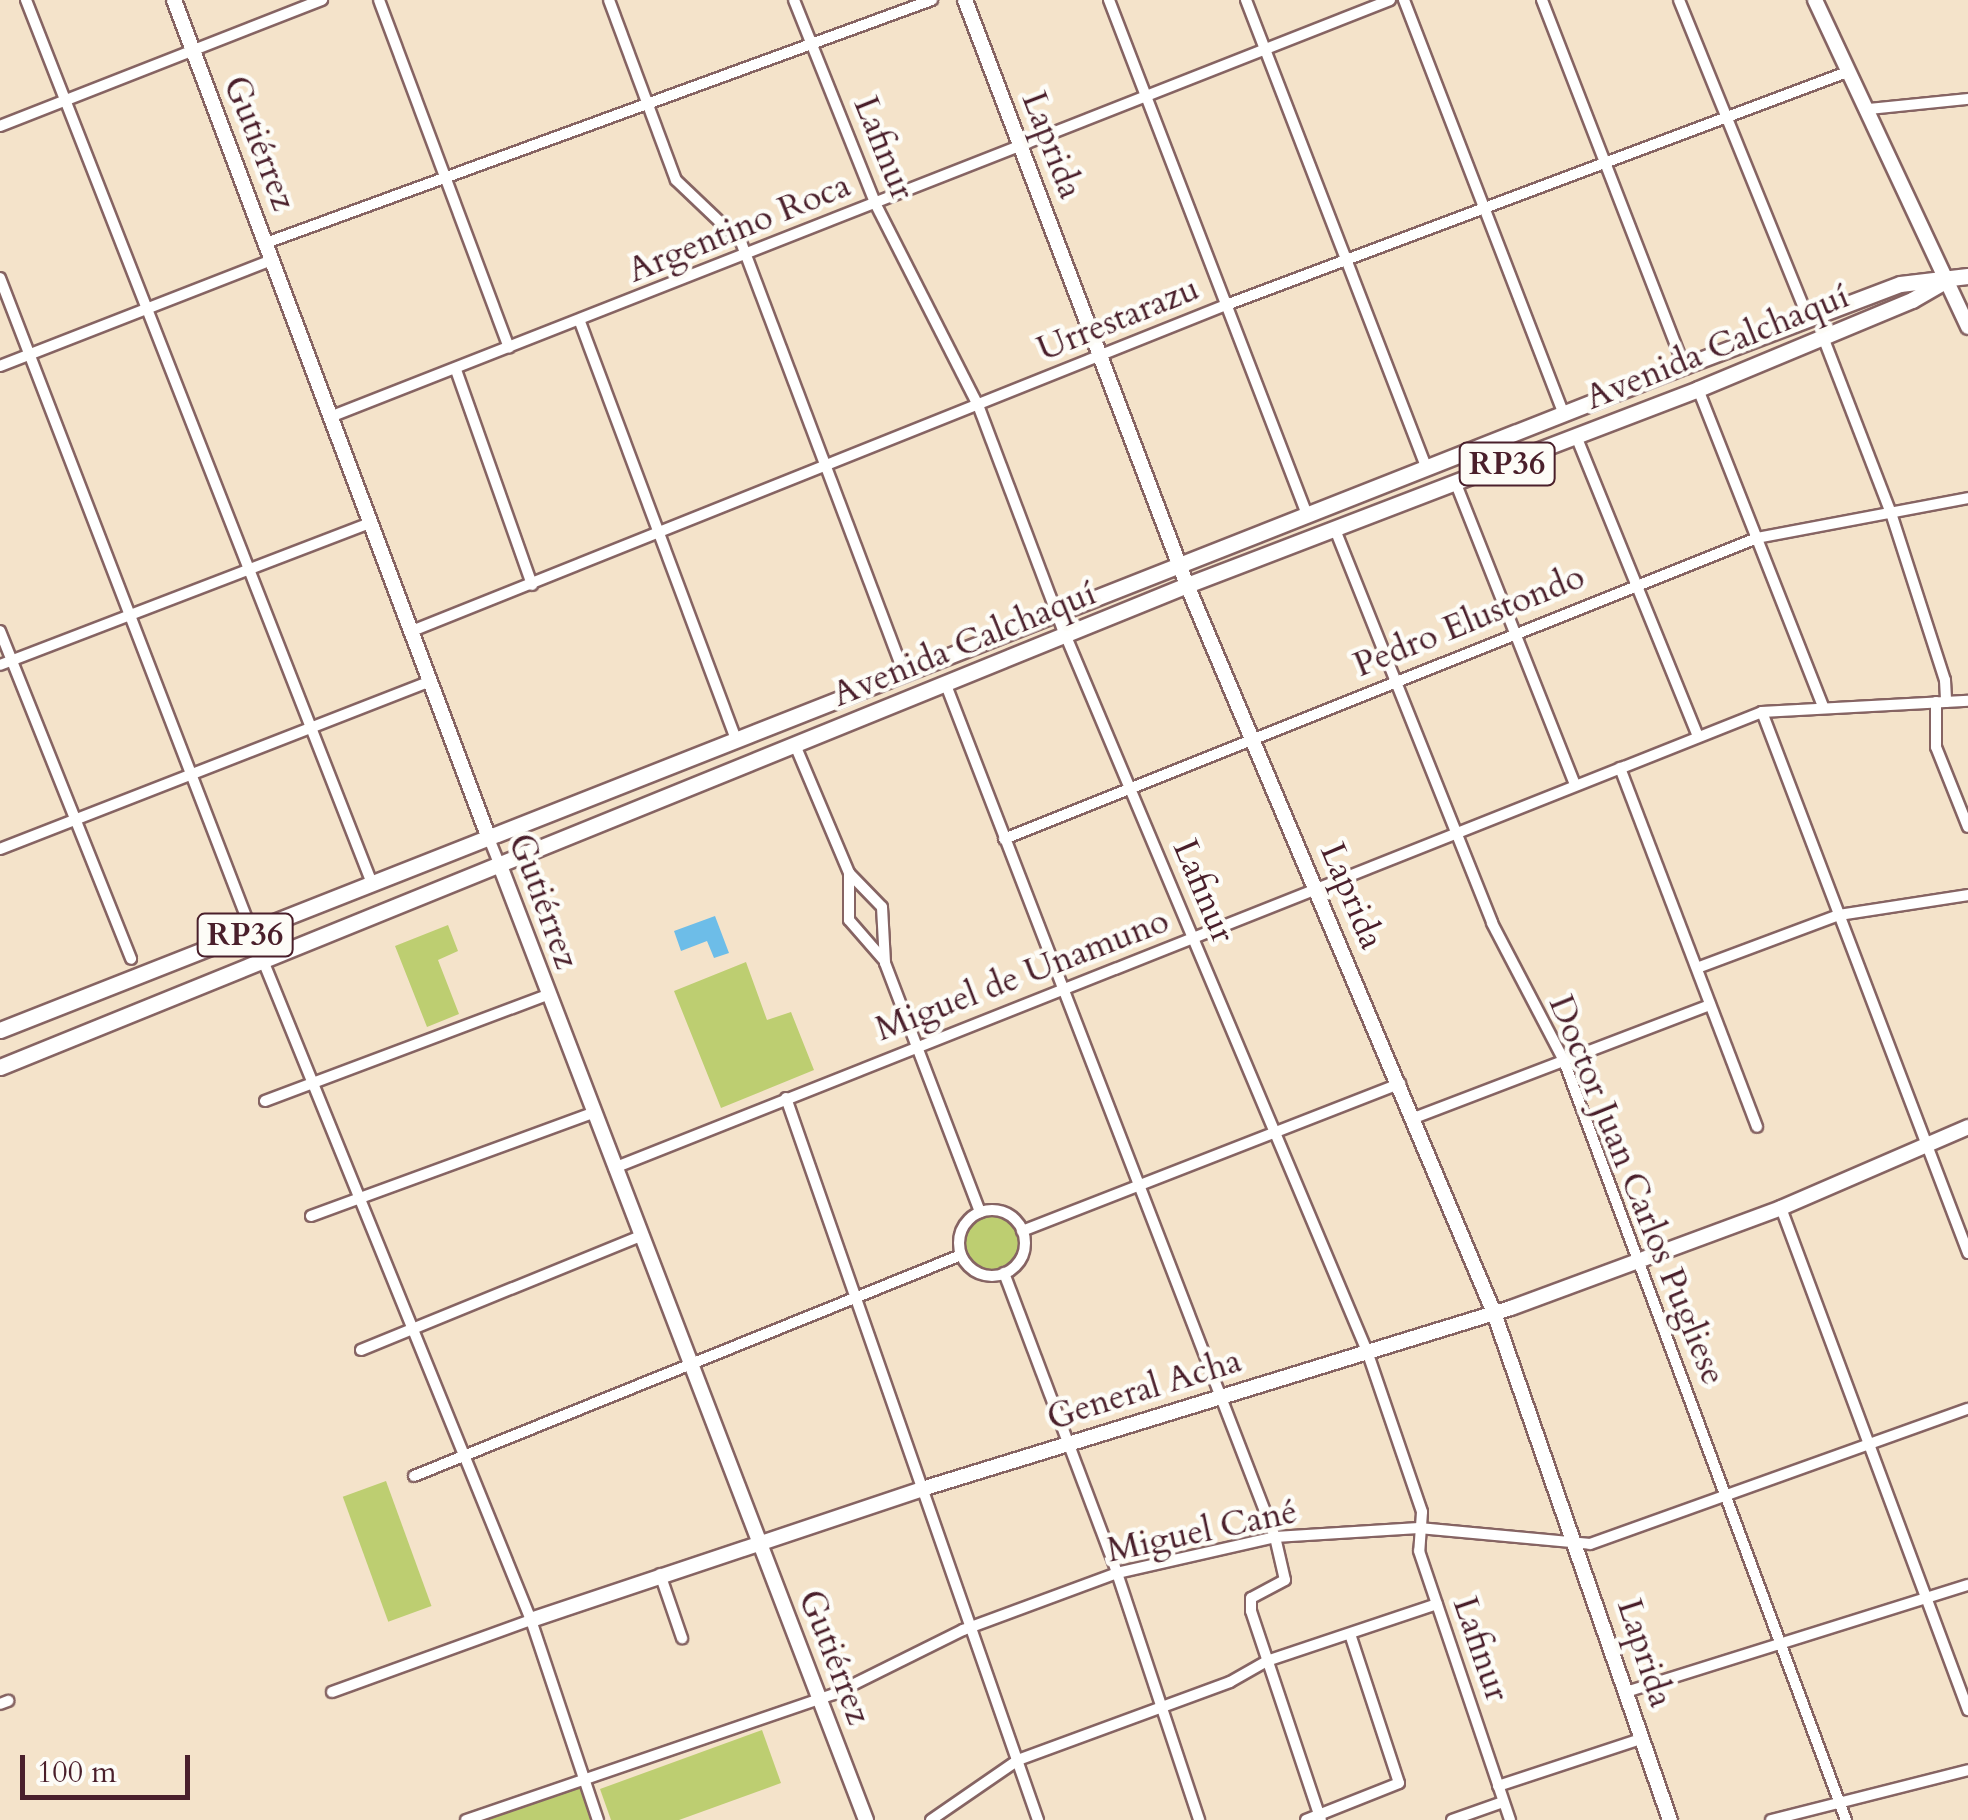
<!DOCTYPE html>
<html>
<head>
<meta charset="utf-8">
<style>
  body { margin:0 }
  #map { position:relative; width:1968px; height:1820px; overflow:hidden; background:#f4e3ca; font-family:Cardo,serif }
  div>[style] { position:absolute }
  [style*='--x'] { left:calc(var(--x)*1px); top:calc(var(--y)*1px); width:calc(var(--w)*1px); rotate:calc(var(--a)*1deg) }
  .green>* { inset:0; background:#bdce71; transform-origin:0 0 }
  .round { border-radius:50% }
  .water>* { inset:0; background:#6dbde8 }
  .roads { filter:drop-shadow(2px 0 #866463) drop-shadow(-2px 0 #866463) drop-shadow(0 2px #866463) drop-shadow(0 -2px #866463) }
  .street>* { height:10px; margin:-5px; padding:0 5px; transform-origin:5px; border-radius:5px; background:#fff }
  .street>.ring { margin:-5px; padding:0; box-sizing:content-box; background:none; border:10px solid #fff; border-radius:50% }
  .secondary>* { height:14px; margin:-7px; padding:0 7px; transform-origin:7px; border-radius:7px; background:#fff }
  .primary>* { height:15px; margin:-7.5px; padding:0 7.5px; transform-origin:7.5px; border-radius:7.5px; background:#fff }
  span { translate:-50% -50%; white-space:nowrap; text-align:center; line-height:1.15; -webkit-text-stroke:9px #fdfcf7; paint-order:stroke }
  .shield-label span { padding:2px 8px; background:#fdfcf7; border:2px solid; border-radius:8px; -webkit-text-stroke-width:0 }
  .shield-label { font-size:32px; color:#4a1f2b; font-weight:700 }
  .street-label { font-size:35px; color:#4a1f2b }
  .scale { position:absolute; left:20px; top:1755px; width:170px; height:45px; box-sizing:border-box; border:5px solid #4a1f2b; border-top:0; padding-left:12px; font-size:30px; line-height:35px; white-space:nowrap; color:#4a1f2b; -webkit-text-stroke:8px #fdfcf7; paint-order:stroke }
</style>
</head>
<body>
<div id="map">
  <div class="green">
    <i style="clip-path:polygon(448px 925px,458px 951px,438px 960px,459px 1014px,427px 1027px,395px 946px)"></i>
    <i style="clip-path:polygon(746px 962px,767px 1020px,791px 1012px,814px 1070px,721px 1108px,674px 991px)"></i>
    <i class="round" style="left:964px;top:1216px;width:56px;height:56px"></i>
    <i style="left:386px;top:1481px;width:133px;height:46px;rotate:70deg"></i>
    <i style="clip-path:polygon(762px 1730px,781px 1783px,679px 1820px,611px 1820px,600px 1789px)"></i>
    <i style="clip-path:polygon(585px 1781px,598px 1820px,466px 1820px)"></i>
  </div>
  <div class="water">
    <i style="clip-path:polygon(715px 916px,729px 953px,714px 958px,707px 941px,681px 951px,674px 931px)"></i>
  </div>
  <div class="roads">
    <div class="street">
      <i style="--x:26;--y:0;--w:946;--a:68.61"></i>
      <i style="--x:379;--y:0;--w:371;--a:69.5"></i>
      <i style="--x:609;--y:0;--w:192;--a:69.6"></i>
      <i style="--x:676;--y:180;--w:90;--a:43.6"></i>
      <i style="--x:741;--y:242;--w:447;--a:69.3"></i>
      <i style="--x:794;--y:0;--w:219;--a:68.2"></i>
      <i style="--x:875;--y:203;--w:227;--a:63"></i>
      <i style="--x:978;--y:405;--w:237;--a:69.3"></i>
      <i style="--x:1062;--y:627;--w:786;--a:67.16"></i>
      <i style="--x:1367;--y:1351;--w:170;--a:71.1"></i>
      <i style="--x:1422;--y:1512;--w:39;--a:94"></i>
      <i style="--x:1419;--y:1551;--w:284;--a:71.3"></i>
      <i style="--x:1109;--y:0;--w:549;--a:68.95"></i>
      <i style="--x:1246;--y:0;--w:500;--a:68.9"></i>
      <i style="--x:1404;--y:0;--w:444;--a:68.9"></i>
      <i style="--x:1542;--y:0;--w:393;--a:68.8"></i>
      <i style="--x:1679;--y:0;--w:345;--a:67.9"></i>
      <i style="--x:1869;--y:109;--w:100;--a:-5.8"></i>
      <i style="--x:0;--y:126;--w:346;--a:-21.4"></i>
      <i style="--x:266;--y:243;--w:709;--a:-20.05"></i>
      <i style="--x:0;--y:278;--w:687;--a:68.93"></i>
      <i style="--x:580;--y:322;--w:445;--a:69.5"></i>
      <i style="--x:1823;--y:337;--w:189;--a:68.9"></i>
      <i style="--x:1891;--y:513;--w:176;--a:72.1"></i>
      <i style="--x:1945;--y:680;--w:22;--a:87"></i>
      <i style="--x:0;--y:366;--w:292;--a:-21.3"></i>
      <i style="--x:456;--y:370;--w:228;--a:70.5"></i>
      <i style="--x:1698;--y:389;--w:342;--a:68.5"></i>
      <i style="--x:330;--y:417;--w:1139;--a:-21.47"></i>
      <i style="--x:1576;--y:436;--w:324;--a:67.9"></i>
      <i style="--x:1456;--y:484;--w:324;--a:68.4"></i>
      <i style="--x:1336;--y:532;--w:421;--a:68.2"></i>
      <i style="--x:1492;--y:923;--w:156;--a:62.4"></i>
      <i style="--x:1564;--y:1061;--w:810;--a:69.62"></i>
      <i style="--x:0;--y:631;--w:353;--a:68.2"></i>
      <i style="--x:412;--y:631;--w:877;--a:-21.83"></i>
      <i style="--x:1226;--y:305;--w:666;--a:-20.56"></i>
      <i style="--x:0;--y:665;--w:395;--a:-21"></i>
      <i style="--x:946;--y:685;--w:913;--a:68.89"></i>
      <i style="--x:1275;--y:1537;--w:44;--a:76.9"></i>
      <i style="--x:1285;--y:1580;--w:38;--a:152"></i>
      <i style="--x:1251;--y:1598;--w:13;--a:90"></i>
      <i style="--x:1251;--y:1611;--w:220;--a:71.5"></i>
      <i style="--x:1936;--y:702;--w:45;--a:90"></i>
      <i style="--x:1936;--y:747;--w:86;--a:68.2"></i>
      <i style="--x:1762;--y:712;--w:579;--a:69.15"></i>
      <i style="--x:795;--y:745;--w:139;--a:67.1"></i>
      <i style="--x:849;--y:873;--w:47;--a:90"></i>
      <i style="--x:849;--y:920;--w:52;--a:48.9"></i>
      <i style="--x:1620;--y:768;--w:384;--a:69.1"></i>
      <i style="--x:488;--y:836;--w:29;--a:68"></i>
      <i style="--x:1004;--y:839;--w:811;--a:-21.79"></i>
      <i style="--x:1757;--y:538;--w:215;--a:-10.7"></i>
      <i style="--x:0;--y:849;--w:462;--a:-21.3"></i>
      <i style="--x:849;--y:873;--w:47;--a:45.9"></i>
      <i style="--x:882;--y:907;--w:56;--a:86.9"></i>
      <i style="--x:885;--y:963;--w:267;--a:69.1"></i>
      <i style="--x:264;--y:963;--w:709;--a:67.88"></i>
      <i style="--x:531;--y:1620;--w:211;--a:71.5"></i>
      <i style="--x:1697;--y:968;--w:152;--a:-20.5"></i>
      <i style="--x:1839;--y:915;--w:131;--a:-8.8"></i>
      <i style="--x:786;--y:1098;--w:765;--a:70.76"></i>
      <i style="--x:265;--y:1101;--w:301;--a:-20.6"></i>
      <i style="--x:1414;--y:1118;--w:317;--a:-20.9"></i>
      <i style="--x:614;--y:1168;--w:1235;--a:-21.66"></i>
      <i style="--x:1762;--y:712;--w:206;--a:-3.1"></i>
      <i style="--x:1781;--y:1208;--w:536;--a:69.57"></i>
      <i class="ring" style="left:959px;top:1210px;width:56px;height:56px"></i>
      <i style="--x:311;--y:1216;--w:299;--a:-20.1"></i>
      <i style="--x:1022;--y:1231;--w:406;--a:-21.3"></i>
      <i style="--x:1004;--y:1273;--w:308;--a:69.3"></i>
      <i style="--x:1113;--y:1561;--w:273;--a:71.6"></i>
      <i style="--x:361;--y:1350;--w:301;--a:-22.2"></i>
      <i style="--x:414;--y:1476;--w:590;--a:-22"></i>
      <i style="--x:660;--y:1574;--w:68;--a:71"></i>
      <i style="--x:332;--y:1692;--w:212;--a:-19.9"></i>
      <i style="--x:1626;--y:1692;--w:358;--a:-17.4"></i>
      <i style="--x:0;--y:1704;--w:9;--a:-21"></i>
      <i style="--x:1498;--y:1786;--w:151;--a:-18.2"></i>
      <i style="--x:466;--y:1820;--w:389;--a:-18.9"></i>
      <i style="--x:834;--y:1694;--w:144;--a:-26.4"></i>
      <i style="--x:963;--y:1630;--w:164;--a:-20.3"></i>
      <i style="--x:1117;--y:1573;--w:162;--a:-12.8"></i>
      <i style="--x:1275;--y:1537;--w:144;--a:-3.6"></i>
      <i style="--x:1419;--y:1528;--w:172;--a:5.3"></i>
      <i style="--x:1590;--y:1544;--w:401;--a:-19.7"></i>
      <i style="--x:931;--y:1820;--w:106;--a:-34.6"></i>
      <i style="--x:1018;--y:1760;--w:226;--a:-20.2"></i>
      <i style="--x:1230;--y:1682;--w:43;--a:-29.6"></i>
      <i style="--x:1267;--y:1661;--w:179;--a:-18.5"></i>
      <i style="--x:1306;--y:1820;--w:100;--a:-21.7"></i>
      <i style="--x:1399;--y:1783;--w:157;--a:-108.2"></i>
      <i style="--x:1452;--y:1820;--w:54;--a:-19.4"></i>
      <i style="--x:1771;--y:1820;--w:203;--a:-14.2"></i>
    </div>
    <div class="secondary">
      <i style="--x:174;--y:0;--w:893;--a:69.41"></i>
      <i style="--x:965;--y:0;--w:626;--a:69.22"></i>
      <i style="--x:1187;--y:585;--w:790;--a:67.13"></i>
      <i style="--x:1494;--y:1313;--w:537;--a:70.86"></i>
      <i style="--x:1815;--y:0;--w:361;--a:64.9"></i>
      <i style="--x:499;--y:863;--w:1025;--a:69.02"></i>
      <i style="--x:531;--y:1620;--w:416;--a:-18.5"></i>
      <i style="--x:925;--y:1488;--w:613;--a:-17.08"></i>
      <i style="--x:1511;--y:1308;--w:288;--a:-20.3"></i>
      <i style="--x:1781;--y:1208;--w:204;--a:-23.4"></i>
    </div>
    <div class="primary">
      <i style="--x:0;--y:1030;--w:1810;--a:-21.52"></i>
      <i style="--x:1684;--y:366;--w:231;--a:-20.8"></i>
      <i style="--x:1900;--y:284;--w:68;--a:-6.7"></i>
      <i style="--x:0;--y:1067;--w:1281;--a:-22.1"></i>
      <i style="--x:1187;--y:585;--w:547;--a:-20.98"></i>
      <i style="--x:1698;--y:389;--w:232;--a:-22.6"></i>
      <i style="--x:1912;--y:300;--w:44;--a:-30.1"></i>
    </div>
  </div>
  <div class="shield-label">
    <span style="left:1507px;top:464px">RP36</span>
    <span style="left:245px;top:935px">RP36</span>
  </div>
  <div class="street-label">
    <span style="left:260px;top:143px;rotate:69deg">Gutiérrez</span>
    <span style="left:1052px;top:145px;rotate:69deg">Laprida</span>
    <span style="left:884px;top:148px;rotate:68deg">Lafinur</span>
    <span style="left:739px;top:228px;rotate:-22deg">Argentino Roca</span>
    <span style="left:1118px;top:319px;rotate:-22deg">Urrestarazu</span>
    <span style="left:1717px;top:347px;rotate:-22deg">Avenida Calchaquí</span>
    <span style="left:1469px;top:621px;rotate:-22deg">Pedro Elustondo</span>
    <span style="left:964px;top:644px;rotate:-22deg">Avenida Calchaquí</span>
    <span style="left:1204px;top:891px;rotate:67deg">Lafinur</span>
    <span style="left:1352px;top:896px;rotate:67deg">Laprida</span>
    <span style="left:544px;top:901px;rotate:70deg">Gutiérrez</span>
    <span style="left:1022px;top:975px;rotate:-21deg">Miguel de Unamuno</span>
    <span style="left:1637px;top:1190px;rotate:68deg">Doctor Juan Carlos Pugliese</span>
    <span style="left:1144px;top:1389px;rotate:-17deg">General Acha</span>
    <span style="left:1202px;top:1531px;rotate:-12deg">Miguel Cané</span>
    <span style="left:1481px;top:1649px;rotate:71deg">Lafinur</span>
    <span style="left:1645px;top:1653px;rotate:72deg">Laprida</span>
    <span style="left:835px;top:1657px;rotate:69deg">Gutiérrez</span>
  </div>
  <div class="scale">100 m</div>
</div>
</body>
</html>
